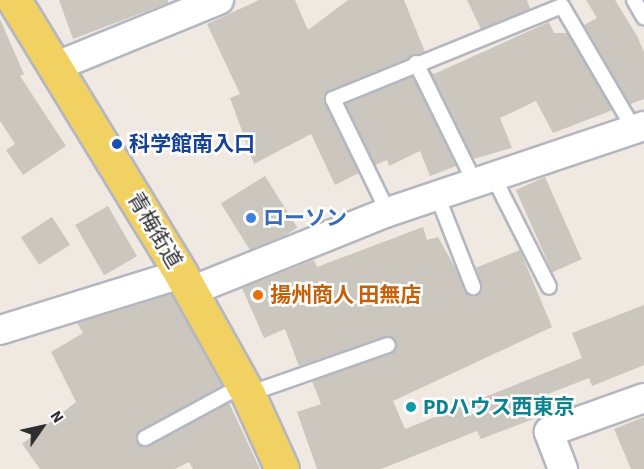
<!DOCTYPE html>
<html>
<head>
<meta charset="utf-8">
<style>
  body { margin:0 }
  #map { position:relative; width:644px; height:469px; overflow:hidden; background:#efe9e1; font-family:"Source Sans 3","Noto Sans JP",sans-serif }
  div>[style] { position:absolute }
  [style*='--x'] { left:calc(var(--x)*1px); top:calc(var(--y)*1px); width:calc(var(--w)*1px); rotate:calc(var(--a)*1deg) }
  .building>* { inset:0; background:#cbc7bf; transform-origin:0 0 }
  .roads { filter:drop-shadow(2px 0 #b4b7c1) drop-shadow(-2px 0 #b4b7c1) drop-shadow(0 2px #b4b7c1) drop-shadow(0 -2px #b4b7c1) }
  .service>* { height:14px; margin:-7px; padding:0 7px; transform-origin:7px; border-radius:7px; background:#fff }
  .minor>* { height:28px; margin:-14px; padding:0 14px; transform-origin:14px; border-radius:14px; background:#fff }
  .primary>* { height:33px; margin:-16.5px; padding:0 16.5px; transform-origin:16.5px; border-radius:16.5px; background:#f2d163 }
  .dots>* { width:16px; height:16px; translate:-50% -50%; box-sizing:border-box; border:3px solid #fff; border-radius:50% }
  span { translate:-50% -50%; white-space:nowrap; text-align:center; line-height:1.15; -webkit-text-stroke:5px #fff; paint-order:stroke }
  .transit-label { font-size:21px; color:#164399; font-weight:700 }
  .left { translate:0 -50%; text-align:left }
  .shop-label { font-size:21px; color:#366cbe; font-weight:700 }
  .street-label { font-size:21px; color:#2e2e2e }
  .food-label { font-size:21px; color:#c56008; font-weight:700 }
  .culture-label { font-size:21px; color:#0d838f; font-weight:700 }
  .north { position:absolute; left:12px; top:397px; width:60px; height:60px; -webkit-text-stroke:4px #fff; paint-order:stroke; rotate:56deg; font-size:16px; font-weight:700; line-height:24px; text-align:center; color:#2e2e2e }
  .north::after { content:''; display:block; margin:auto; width:21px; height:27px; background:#2e2e2e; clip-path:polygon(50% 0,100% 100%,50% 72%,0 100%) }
</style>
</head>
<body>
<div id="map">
  <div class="building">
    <i style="clip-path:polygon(59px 0,168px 0,168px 3px,73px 39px)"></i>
    <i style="clip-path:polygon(259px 0,295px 0,308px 30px,348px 0,404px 0,425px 52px,324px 98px,359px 173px,335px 185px,311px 134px,254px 164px,230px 98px,240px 94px,207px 24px)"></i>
    <i style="clip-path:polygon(467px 0,527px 0,530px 9px,481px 29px)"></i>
    <i style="clip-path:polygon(586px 0,615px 0,637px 36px,644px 52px,644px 99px,630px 104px,584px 25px,597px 18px)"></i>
    <i style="clip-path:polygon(0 19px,24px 74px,20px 76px,66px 146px,23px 175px,6px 150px,15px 144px,0 121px)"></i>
    <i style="clip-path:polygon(549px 22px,554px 33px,568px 33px,613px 110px,553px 133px,536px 101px,500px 118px,512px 148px,473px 159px,429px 70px,434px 74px)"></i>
    <i style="clip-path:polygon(413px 76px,456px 166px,430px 176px,420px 151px,389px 166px,387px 160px,375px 165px,345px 104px)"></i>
    <i style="left:265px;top:176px;width:61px;height:52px;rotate:58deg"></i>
    <i style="left:545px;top:177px;width:90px;height:32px;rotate:66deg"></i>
    <i style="left:108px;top:206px;width:58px;height:38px;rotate:60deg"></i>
    <i style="left:52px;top:217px;width:33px;height:37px;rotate:57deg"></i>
    <i style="clip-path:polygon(423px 227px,427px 240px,438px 237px,471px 296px,482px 289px,475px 268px,520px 250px,552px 327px,393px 401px,405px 429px,582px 358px,572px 333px,644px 305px,644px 365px,592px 386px,589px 378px,530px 401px,536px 418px,481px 439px,477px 431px,381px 469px,317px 469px,297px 412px,321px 404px,312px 381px,391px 353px,396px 342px,385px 337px,299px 366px,285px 329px,264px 338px,242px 288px,314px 260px,317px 267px)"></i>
    <i style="clip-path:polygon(171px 294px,222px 386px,141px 430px,137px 442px,149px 446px,229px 403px,260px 469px,193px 469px,189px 462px,175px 469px,40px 469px,22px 444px,76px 402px,51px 352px,83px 333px,77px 323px)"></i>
    <i style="clip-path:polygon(644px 417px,644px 469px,631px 469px,614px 429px)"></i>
  </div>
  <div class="roads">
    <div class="service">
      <i style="--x:634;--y:0;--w:20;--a:60"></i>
      <i style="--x:416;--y:63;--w:131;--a:63.8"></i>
      <i style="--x:493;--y:176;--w:124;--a:63.2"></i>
      <i style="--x:437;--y:195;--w:99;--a:68.6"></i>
      <i style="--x:388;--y:212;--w:126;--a:-116"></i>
      <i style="--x:333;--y:99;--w:247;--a:-22.1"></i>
      <i style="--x:562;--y:6;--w:143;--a:59.7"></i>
      <i style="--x:248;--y:394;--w:148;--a:-19.3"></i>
      <i style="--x:145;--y:438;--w:111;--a:-28.4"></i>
    </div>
    <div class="minor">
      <i style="--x:57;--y:66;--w:175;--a:-22.2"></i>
      <i style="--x:191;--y:291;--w:212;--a:-21.9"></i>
      <i style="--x:388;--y:212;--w:270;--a:-18.6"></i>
      <i style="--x:0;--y:330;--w:189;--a:-17.2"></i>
      <i style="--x:563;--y:469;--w:40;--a:-111"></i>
      <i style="--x:549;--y:432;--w:101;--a:-19.7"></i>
    </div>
    <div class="primary">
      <i style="--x:14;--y:0;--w:321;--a:58.6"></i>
      <i style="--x:181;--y:274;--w:137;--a:60.8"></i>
      <i style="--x:248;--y:394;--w:82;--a:65.6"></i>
    </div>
  </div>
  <div class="dots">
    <i style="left:117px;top:144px;background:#1a4fb4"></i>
    <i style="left:251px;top:218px;background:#3f7fe0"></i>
    <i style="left:258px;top:295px;background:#e8710a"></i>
    <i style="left:411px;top:407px;background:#0f9aa8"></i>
  </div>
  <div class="transit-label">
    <span class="left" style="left:129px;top:144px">科学館南入口</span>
  </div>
  <div class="shop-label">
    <span class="left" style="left:263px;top:218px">ローソン</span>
  </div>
  <div class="street-label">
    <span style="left:155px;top:230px;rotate:59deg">青梅街道</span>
  </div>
  <div class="food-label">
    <span class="left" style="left:270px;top:295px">揚州商人 田無店</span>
  </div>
  <div class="culture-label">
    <span class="left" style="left:423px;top:407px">PDハウス西東京</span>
  </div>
  <div class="north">N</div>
</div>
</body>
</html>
